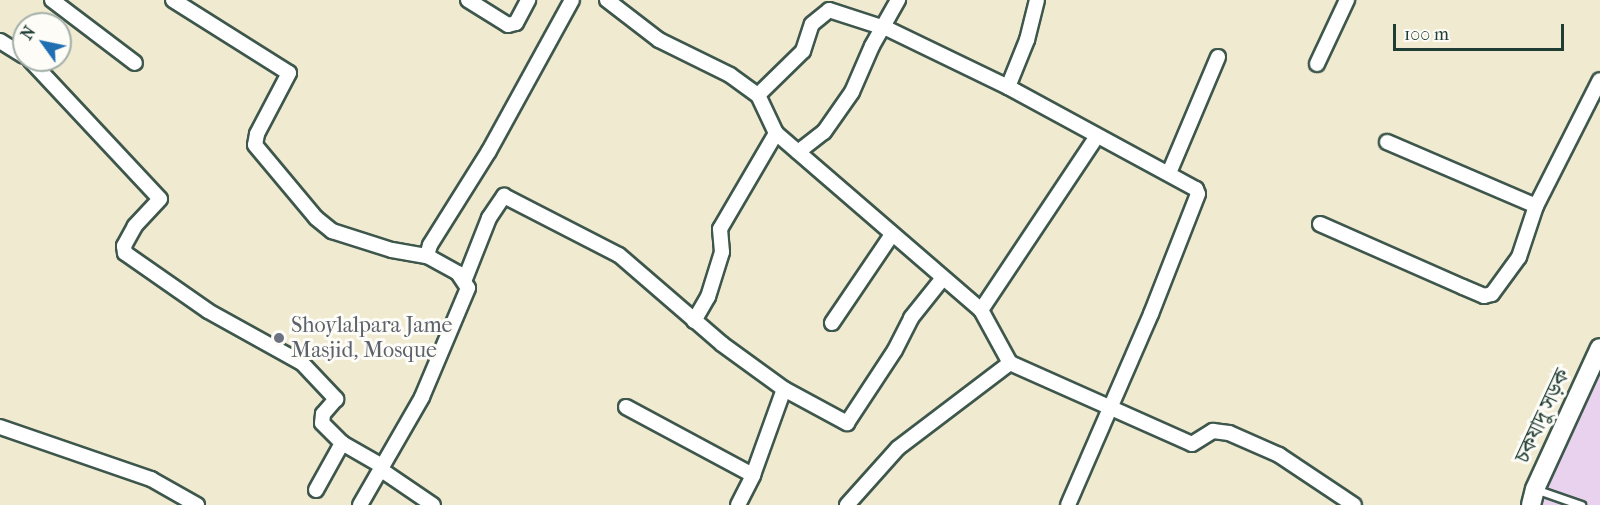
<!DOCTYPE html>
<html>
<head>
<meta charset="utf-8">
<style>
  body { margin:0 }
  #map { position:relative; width:1600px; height:505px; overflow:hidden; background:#f0ead1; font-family:"IM FELL French Canon","Noto Serif Bengali",serif }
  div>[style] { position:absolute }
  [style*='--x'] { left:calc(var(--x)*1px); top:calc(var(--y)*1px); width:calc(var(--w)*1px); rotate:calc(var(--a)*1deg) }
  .built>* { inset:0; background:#e8d2ee }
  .roads { filter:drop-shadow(2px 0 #3e574c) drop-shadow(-2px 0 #3e574c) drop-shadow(0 2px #3e574c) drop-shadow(0 -2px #3e574c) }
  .lane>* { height:7px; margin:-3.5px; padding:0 3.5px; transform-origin:3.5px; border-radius:3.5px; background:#fff }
  .street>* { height:14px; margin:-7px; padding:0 7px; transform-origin:7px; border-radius:7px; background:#fff }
  .secondary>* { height:18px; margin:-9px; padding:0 9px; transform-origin:9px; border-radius:9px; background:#fff }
  .dots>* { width:16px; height:16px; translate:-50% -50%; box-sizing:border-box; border:3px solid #fdfcf7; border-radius:50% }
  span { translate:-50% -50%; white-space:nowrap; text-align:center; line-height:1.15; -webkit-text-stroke:6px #fdfcf7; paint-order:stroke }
  .worship-label { font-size:22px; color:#5b616d }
  .left { translate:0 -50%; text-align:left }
  .street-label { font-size:22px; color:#1f3d34 }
  .north { position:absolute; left:12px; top:12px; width:60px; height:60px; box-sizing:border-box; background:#fdfcf7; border:2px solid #a4b0a9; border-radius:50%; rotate:303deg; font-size:16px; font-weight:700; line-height:24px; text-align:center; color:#1f3d34 }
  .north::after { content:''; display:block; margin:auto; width:21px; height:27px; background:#1f6fb2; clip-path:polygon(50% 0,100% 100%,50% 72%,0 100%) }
  .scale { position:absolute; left:1393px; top:24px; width:171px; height:27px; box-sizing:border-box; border:3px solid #1f3d34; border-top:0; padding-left:8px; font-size:18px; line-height:21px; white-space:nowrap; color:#1f3d34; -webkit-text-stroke:4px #fdfcf7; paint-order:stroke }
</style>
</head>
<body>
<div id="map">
  <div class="built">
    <i style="clip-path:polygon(1600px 363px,1600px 505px,1537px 505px,1566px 445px)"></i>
  </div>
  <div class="roads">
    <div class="lane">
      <i style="--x:1535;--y:489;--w:49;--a:19.2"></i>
    </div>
    <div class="street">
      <i style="--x:52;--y:0;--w:104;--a:37.2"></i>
      <i style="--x:173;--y:0;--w:137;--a:32.2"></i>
      <i style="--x:289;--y:73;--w:69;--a:117.7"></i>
      <i style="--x:257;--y:134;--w:11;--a:100"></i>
      <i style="--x:255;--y:145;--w:95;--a:50.1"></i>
      <i style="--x:316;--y:218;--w:21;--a:39"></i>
      <i style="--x:332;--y:231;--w:63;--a:17.6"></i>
      <i style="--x:392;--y:250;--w:36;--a:10"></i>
      <i style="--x:468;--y:0;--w:47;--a:32"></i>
      <i style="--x:508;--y:25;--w:8;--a:-14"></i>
      <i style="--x:516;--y:23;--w:26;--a:-62"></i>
      <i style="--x:607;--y:0;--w:66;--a:37.6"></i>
      <i style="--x:659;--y:40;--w:79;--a:26.2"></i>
      <i style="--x:730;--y:75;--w:34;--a:36"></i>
      <i style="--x:758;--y:95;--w:42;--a:64.7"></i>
      <i style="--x:776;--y:133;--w:271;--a:40.8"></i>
      <i style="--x:981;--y:310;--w:60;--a:61.3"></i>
      <i style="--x:1010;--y:363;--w:199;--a:24"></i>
      <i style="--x:1192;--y:444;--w:25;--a:-32"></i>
      <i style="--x:1213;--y:431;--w:16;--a:7"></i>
      <i style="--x:1229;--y:433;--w:55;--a:23.7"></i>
      <i style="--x:1279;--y:455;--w:90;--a:33.7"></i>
      <i style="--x:0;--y:41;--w:28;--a:32"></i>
      <i style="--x:30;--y:60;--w:190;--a:46.9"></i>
      <i style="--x:160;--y:199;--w:37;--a:133"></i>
      <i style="--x:135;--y:226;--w:23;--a:119"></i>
      <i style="--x:124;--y:246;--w:7;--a:82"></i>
      <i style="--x:125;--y:253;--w:101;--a:34.9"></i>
      <i style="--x:208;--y:311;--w:107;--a:29"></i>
      <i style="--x:302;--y:363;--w:50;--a:46.6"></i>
      <i style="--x:336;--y:399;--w:20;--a:131"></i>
      <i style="--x:323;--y:414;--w:9;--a:96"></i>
      <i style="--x:322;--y:423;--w:28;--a:45"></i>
      <i style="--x:342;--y:443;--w:46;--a:29.9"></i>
      <i style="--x:1317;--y:64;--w:71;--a:-64.9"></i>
      <i style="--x:1008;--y:87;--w:51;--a:-68"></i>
      <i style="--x:1027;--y:40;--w:41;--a:-76"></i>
      <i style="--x:758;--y:95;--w:63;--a:-44.4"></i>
      <i style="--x:803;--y:51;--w:28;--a:-72"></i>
      <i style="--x:812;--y:24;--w:22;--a:-39"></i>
      <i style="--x:829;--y:10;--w:62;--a:17.9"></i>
      <i style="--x:888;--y:29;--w:133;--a:25.8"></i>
      <i style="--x:1008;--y:87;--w:214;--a:28.5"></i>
      <i style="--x:1196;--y:189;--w:5;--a:68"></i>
      <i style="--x:1198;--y:194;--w:129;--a:111.4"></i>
      <i style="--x:1151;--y:314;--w:208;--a:113.5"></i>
      <i style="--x:1387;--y:142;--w:162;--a:23.2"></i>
      <i style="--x:798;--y:152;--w:33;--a:-38"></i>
      <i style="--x:824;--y:132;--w:49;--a:-55"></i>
      <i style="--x:852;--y:92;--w:50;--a:-66.5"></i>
      <i style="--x:872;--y:46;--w:53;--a:-60.5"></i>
      <i style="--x:1169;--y:173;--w:126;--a:-67.1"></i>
      <i style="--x:1320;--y:224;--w:156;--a:23.8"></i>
      <i style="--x:1463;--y:287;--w:23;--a:23"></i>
      <i style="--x:1484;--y:296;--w:8;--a:-14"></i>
      <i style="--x:1492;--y:294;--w:46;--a:-53.9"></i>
      <i style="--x:1519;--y:257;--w:54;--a:-71.6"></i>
      <i style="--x:1536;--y:206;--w:141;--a:-63.1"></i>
      <i style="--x:465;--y:279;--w:66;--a:-68.5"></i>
      <i style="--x:489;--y:218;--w:27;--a:-56"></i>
      <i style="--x:504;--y:196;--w:129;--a:27.2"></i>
      <i style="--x:619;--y:255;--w:136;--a:40.8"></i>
      <i style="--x:722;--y:344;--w:77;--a:36"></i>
      <i style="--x:784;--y:389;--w:72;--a:28.4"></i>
      <i style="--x:847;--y:423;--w:87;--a:-56.7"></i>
      <i style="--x:895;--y:350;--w:36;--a:-63"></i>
      <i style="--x:911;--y:318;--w:51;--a:-51.3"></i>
      <i style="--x:981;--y:310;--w:209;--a:-56.3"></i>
      <i style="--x:694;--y:321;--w:28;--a:-60"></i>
      <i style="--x:708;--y:297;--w:47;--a:-72.7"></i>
      <i style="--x:722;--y:252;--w:23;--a:-95"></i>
      <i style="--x:720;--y:229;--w:111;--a:-59.7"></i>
      <i style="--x:832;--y:323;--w:105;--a:-55.9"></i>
      <i style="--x:626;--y:407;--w:144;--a:28.2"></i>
      <i style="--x:0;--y:427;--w:160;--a:19"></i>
      <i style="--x:151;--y:479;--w:53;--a:29.5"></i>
      <i style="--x:380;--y:469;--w:64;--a:34.2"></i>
      <i style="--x:316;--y:490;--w:54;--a:-61"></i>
      <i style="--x:360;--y:505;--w:125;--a:-60.1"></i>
      <i style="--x:422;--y:397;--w:118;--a:-67.1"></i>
      <i style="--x:468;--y:288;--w:18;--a:-124"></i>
      <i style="--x:458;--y:273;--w:35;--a:-151"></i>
      <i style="--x:427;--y:256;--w:11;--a:-75"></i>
      <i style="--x:430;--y:245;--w:111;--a:-57.9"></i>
      <i style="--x:489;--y:151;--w:172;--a:-61.2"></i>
      <i style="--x:738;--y:505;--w:34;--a:-63"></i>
      <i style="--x:753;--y:475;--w:91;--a:-70.2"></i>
      <i style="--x:847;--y:505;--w:76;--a:-48.2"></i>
      <i style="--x:898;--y:448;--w:141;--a:-37.2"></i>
    </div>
    <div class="secondary">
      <i style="--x:1531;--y:505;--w:16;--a:-76"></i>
      <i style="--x:1535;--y:489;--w:155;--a:-65.3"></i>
    </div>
  </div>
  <div class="dots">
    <i style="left:279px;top:338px;background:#6b7280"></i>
  </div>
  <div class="worship-label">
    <span class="left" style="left:291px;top:338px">Shoylalpara Jame<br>Masjid, Mosque</span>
  </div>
  <div class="street-label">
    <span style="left:1543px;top:416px;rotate:-65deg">চকযাদু সড়ক</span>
  </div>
  <div class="north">N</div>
  <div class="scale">100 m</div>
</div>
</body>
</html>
